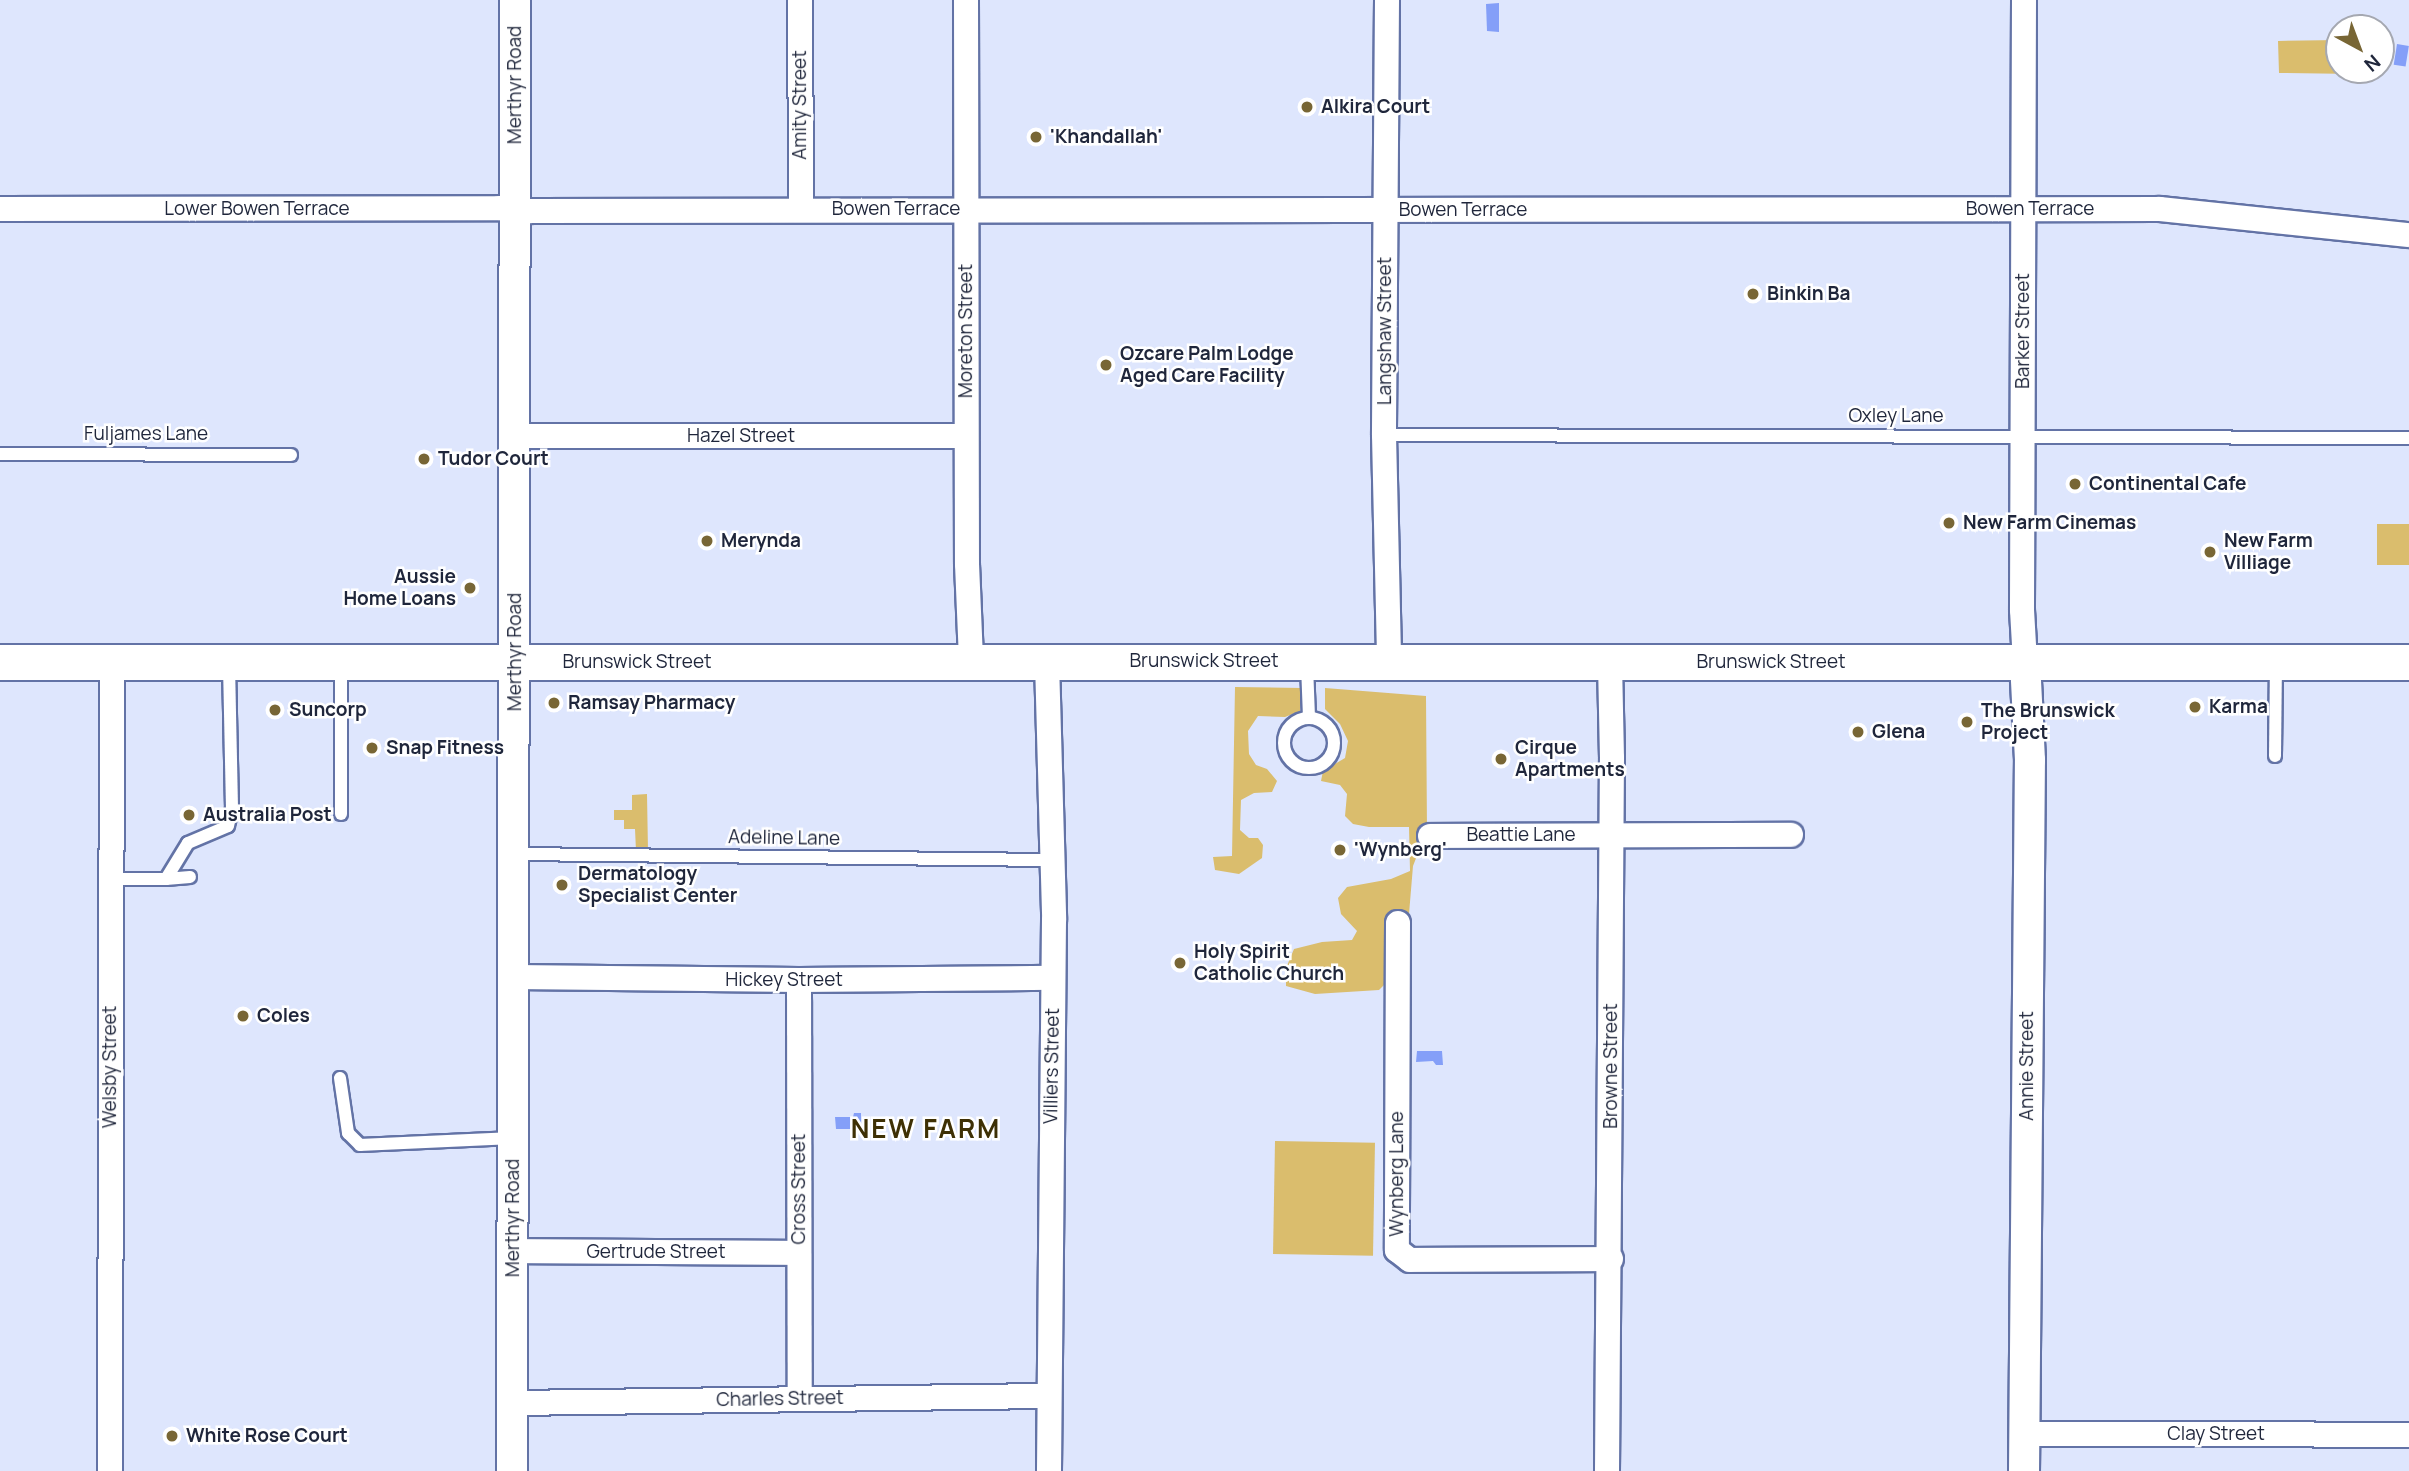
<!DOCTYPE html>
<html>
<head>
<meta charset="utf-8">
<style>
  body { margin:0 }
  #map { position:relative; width:2409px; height:1471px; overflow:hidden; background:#dee6fd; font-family:Manrope,sans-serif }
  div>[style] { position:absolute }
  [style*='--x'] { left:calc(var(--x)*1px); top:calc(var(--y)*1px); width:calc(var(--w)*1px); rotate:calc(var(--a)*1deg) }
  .green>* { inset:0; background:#dabd6d; transform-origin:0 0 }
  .water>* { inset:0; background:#849ff8; transform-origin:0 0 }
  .roads { filter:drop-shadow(2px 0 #6373a6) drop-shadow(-2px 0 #6373a6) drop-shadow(0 2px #6373a6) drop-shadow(0 -2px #6373a6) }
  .service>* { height:12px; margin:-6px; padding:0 6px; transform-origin:6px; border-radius:6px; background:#fff }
  .service>.ring { margin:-6px; padding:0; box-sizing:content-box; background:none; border:12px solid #fff; border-radius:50% }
  .minor>* { height:24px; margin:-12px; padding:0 12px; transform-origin:12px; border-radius:12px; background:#fff }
  .tertiary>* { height:30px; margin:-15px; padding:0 15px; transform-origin:15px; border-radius:15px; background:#fff }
  .secondary>* { height:35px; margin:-17.5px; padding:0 17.5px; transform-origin:17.5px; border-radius:17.5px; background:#fff }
  .dots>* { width:19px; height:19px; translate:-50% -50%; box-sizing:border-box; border:4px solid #fff; border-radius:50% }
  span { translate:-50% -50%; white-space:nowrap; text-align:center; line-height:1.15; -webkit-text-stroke:5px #fff; paint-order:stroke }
  .street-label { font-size:19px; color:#1f263b }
  .poi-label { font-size:19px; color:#1f263b; font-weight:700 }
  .left { translate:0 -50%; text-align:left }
  .right { translate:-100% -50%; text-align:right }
  .district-label { font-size:26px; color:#3e3005; font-weight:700; letter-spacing:2px }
  .north { position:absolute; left:2325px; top:14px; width:70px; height:70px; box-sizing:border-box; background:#fff; border:2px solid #a5a8b1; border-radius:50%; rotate:139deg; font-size:19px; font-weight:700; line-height:28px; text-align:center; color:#1f263b }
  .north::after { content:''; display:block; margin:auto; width:24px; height:32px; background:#786635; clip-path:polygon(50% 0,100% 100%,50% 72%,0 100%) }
</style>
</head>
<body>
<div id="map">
  <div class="green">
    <i style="clip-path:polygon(2339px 40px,2339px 70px,2355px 70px,2355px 74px,2279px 73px,2278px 41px)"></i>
    <i style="left:2409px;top:524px;width:41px;height:32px;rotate:90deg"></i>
    <i style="clip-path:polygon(1235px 687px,1302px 688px,1300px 711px,1285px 717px,1258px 716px,1248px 731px,1249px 754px,1256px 765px,1267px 769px,1277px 781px,1272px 792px,1254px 793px,1241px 800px,1240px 830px,1249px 838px,1258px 838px,1263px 845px,1262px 858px,1239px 874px,1215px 870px,1213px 857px,1232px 856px)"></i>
    <i style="clip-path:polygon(1325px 688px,1426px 696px,1427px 830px,1413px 866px,1409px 914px,1387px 915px,1387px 982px,1379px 990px,1315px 994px,1286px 986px,1286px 968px,1294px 949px,1322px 942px,1352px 940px,1357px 931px,1341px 914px,1338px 898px,1347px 887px,1391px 879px,1410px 871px,1409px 827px,1369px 827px,1353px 824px,1345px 816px,1347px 794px,1340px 785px,1321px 781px,1323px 771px,1345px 758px,1348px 741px,1340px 724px,1325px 709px)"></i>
    <i style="clip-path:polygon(647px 794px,648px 851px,636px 851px,635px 829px,624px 829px,624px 820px,614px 820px,614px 810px,632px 810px,632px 795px)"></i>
    <i style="left:1275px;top:1141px;width:100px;height:113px;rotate:1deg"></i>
  </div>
  <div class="water">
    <i style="clip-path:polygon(1499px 3px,1499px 32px,1487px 31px,1486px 4px)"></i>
    <i style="left:2397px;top:44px;width:12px;height:21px;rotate:9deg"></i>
    <i style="clip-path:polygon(1417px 1051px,1442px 1051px,1443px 1065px,1436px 1065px,1433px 1061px,1416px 1062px)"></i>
    <i style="clip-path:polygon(854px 1113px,861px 1113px,861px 1129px,836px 1129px,835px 1117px,853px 1117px)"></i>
  </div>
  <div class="roads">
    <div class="service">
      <i style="--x:1384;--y:435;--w:1025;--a:0.17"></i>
      <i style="--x:0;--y:454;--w:291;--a:0.2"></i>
      <i style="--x:341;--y:663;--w:151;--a:90"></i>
      <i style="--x:1307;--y:665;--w:52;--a:87.8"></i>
      <i class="ring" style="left:1284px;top:718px;width:38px;height:38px"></i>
      <i style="--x:2275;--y:756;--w:94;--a:-89.4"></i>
      <i style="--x:514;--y:854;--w:539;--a:0.64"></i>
      <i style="--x:111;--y:879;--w:55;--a:0"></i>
      <i style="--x:166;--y:879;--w:42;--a:-58.6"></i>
      <i style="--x:188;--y:843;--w:43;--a:-23"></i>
      <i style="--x:228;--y:826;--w:18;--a:-77"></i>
      <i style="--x:232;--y:808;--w:145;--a:-91.2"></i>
      <i style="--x:166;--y:879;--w:24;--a:-5"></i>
      <i style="--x:340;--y:1078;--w:56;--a:81.7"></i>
      <i style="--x:348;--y:1133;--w:17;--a:45"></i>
      <i style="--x:360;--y:1145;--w:153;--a:-2.6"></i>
    </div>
    <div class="minor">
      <i style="--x:800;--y:0;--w:210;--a:89.7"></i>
      <i style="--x:966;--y:0;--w:564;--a:89.9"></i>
      <i style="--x:967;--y:564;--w:97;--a:87.6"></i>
      <i style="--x:1387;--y:0;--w:435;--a:90.4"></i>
      <i style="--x:1384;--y:435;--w:226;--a:88.7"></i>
      <i style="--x:2024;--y:0;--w:610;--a:90.19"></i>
      <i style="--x:2022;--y:610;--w:52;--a:86.7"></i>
      <i style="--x:0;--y:209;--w:499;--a:-0.1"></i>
      <i style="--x:499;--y:208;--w:31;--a:6"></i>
      <i style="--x:530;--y:211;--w:1630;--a:-0.07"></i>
      <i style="--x:2160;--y:209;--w:250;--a:6"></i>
      <i style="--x:515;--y:436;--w:451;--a:0"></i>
      <i style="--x:1047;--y:662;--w:258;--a:88.4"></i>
      <i style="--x:1054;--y:920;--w:551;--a:90.52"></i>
      <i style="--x:1430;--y:836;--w:361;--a:-0.2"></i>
      <i style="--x:1398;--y:923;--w:327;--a:90.2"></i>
      <i style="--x:1397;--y:1250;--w:16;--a:38"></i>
      <i style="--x:1410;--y:1260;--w:201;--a:-0.3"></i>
      <i style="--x:514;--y:977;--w:285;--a:0.6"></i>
      <i style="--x:799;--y:980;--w:254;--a:-0.5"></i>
      <i style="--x:799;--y:980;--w:419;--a:89.9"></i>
      <i style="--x:513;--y:1251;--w:286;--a:0.4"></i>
      <i style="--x:512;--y:1403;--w:536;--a:-0.75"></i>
      <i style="--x:2024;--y:1434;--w:385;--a:0.1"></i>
      <i style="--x:110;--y:1471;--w:809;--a:-89.86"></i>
      <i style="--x:1607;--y:1471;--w:713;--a:-89.6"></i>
      <i style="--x:1612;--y:758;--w:96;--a:-91.2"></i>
    </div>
    <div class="tertiary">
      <i style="--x:512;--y:1471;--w:1471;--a:-89.88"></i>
      <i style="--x:2024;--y:1471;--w:711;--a:-89.52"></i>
      <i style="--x:2030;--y:760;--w:98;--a:-92.9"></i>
    </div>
    <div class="secondary">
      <i style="--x:0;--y:662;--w:2409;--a:0"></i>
    </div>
  </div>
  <div class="dots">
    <i style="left:1307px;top:107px;background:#786635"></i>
    <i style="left:1036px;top:137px;background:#786635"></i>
    <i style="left:1753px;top:294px;background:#786635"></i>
    <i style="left:1106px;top:365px;background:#786635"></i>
    <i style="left:424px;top:459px;background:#786635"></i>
    <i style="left:2075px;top:484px;background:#786635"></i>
    <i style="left:1949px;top:523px;background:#786635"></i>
    <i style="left:707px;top:541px;background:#786635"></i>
    <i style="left:2210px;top:552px;background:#786635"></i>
    <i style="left:470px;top:588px;background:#786635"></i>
    <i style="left:554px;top:703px;background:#786635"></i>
    <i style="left:2195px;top:707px;background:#786635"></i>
    <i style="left:275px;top:710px;background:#786635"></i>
    <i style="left:1967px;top:722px;background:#786635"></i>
    <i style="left:1858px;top:732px;background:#786635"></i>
    <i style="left:372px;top:748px;background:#786635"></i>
    <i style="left:1501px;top:759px;background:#786635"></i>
    <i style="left:189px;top:815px;background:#786635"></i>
    <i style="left:1340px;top:850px;background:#786635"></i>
    <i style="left:562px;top:885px;background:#786635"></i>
    <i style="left:1180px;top:963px;background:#786635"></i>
    <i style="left:243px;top:1016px;background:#786635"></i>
    <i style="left:172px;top:1436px;background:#786635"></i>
  </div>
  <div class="street-label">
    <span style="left:515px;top:85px;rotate:-90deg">Merthyr Road</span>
    <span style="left:800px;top:105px;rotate:-90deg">Amity Street</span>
    <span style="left:257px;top:209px">Lower Bowen Terrace</span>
    <span style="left:896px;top:209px">Bowen Terrace</span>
    <span style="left:2030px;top:209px">Bowen Terrace</span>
    <span style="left:1463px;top:210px">Bowen Terrace</span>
    <span style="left:966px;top:331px;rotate:-90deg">Moreton Street</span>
    <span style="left:1385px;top:331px;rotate:-90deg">Langshaw Street</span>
    <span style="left:2023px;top:331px;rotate:-90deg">Barker Street</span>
    <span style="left:1896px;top:416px">Oxley Lane</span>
    <span style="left:146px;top:434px">Fuljames Lane</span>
    <span style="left:741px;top:436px">Hazel Street</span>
    <span style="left:515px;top:652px;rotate:-90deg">Merthyr Road</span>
    <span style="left:1204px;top:661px">Brunswick Street</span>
    <span style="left:637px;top:662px">Brunswick Street</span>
    <span style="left:1771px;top:662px">Brunswick Street</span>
    <span style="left:1521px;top:835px">Beattie Lane</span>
    <span style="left:784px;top:838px;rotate:1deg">Adeline Lane</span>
    <span style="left:784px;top:980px">Hickey Street</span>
    <span style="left:1052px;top:1066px;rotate:-89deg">Villiers Street</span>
    <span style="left:1611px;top:1066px;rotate:-90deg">Browne Street</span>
    <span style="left:2027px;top:1066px;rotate:-90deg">Annie Street</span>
    <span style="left:110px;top:1067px;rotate:-90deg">Welsby Street</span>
    <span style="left:1397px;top:1174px;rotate:-90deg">Wynberg Lane</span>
    <span style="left:799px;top:1189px;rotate:-90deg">Cross Street</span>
    <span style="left:513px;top:1218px;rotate:-90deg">Merthyr Road</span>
    <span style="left:656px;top:1252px">Gertrude Street</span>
    <span style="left:780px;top:1399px;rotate:-1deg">Charles Street</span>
    <span style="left:2216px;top:1434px">Clay Street</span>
  </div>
  <div class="poi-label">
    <span class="left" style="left:1321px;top:107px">Alkira Court</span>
    <span class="left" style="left:1050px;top:137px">'Khandallah'</span>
    <span class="left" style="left:1767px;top:294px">Binkin Ba</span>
    <span class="left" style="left:1120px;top:365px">Ozcare Palm Lodge<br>Aged Care Facility</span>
    <span class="left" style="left:438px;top:459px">Tudor Court</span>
    <span class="left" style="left:2089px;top:484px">Continental Cafe</span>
    <span class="left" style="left:1963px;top:523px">New Farm Cinemas</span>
    <span class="left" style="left:721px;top:541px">Merynda</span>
    <span class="left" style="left:2224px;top:552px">New Farm<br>Villiage</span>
    <span class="right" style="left:456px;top:588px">Aussie<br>Home Loans</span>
    <span class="left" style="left:568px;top:703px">Ramsay Pharmacy</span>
    <span class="left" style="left:2209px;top:707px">Karma</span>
    <span class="left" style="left:289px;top:710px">Suncorp</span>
    <span class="left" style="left:1981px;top:722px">The Brunswick<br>Project</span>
    <span class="left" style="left:1872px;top:732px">Glena</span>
    <span class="left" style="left:386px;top:748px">Snap Fitness</span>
    <span class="left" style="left:1515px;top:759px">Cirque<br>Apartments</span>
    <span class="left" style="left:203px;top:815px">Australia Post</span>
    <span class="left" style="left:1354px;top:850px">'Wynberg'</span>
    <span class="left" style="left:578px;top:885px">Dermatology<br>Specialist Center</span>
    <span class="left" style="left:1194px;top:963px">Holy Spirit<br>Catholic Church</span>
    <span class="left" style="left:257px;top:1016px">Coles</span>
    <span class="left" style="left:186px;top:1436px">White Rose Court</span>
  </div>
  <div class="district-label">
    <span style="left:926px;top:1129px">NEW FARM</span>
  </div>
  <div class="north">N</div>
</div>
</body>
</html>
